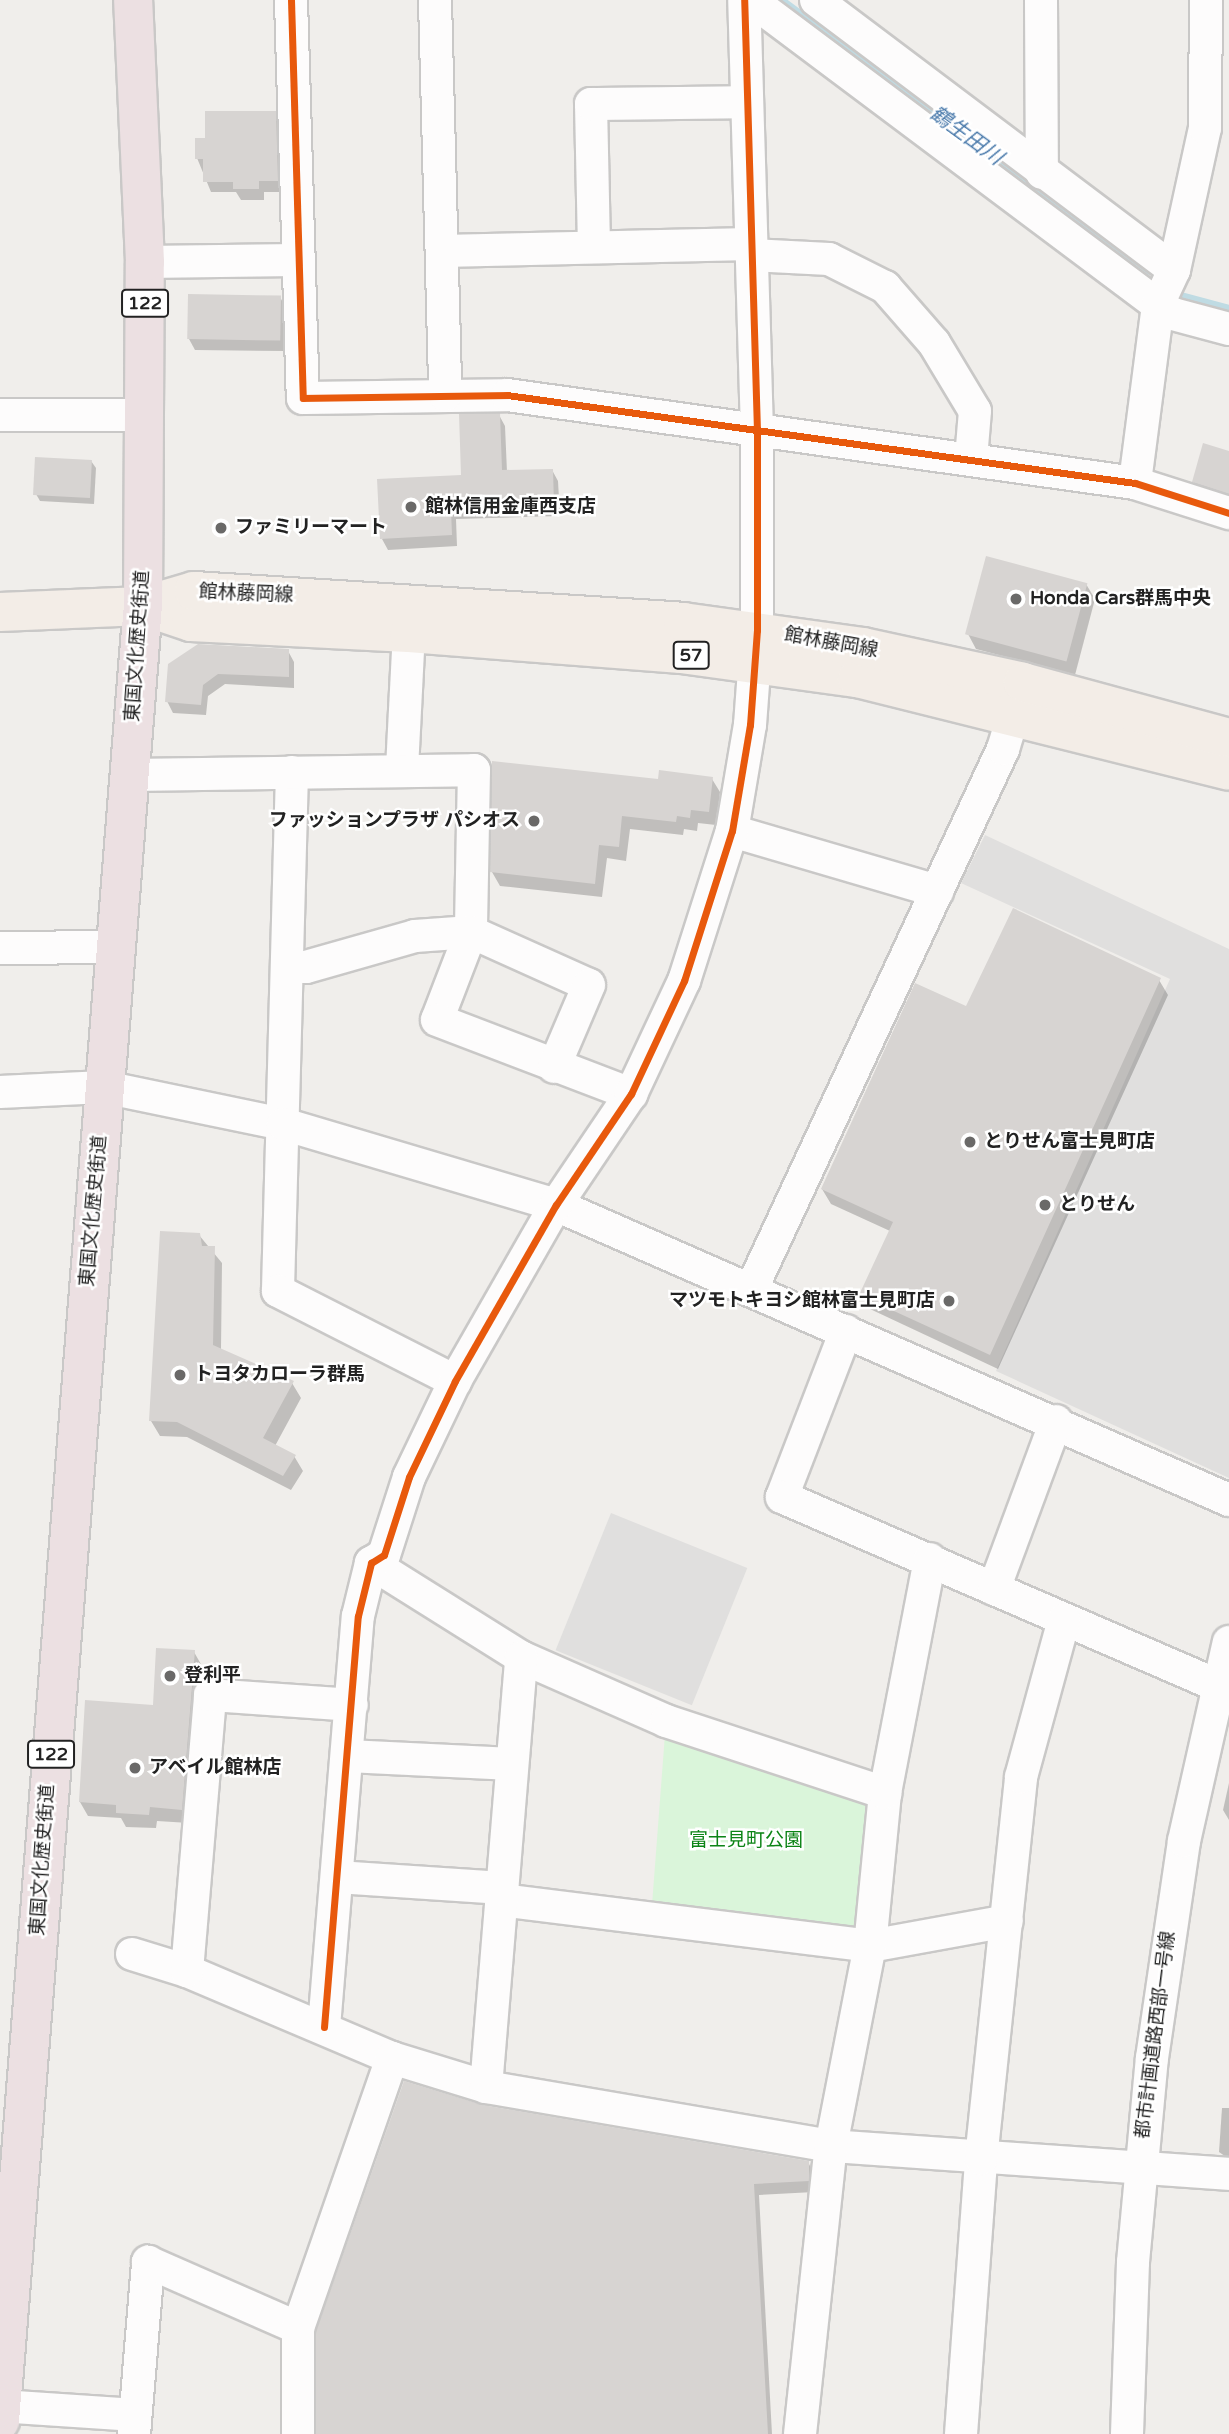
<!DOCTYPE html>
<html>
<head>
<meta charset="utf-8">
<style>
  body { margin:0 }
  #map { position:relative; width:1229px; height:2434px; overflow:hidden; background:#f0eeeb; font-family:"Varela Round","Noto Sans JP",sans-serif }
  div>[style] { position:absolute }
  [style*='--x'] { left:calc(var(--x)*1px); top:calc(var(--y)*1px); width:calc(var(--w)*1px); rotate:calc(var(--a)*1deg) }
  .park>* { inset:0; background:#daf5da }
  .parking>* { inset:0; background:#e0dfde; transform-origin:0 0 }
  .shadow>* { inset:0; background:#0003 }
  .stream>* { height:7px; margin:-3.5px; padding:0 3.5px; transform-origin:3.5px; border-radius:3.5px; background:#bfdbe3 }
  .building>* { inset:0; background:#d7d4d2; transform-origin:0 0 }
  .roads { filter:drop-shadow(2px 0 #c9c8c7) drop-shadow(-2px 0 #c9c8c7) drop-shadow(0 2px #c9c8c7) drop-shadow(0 -2px #c9c8c7) }
  .minor>* { height:32px; margin:-16px; padding:0 16px; transform-origin:16px; border-radius:16px; background:#fdfcfc }
  .major>* { height:38px; margin:-19px; padding:0 19px; transform-origin:19px; border-radius:19px; background:#f3ede7 }
  .highway>* { height:38px; margin:-19px; padding:0 19px; transform-origin:19px; border-radius:19px; background:#ece0e2 }
  .cycleway>* { height:7px; margin:-3.5px; padding:0 3.5px; transform-origin:3.5px; border-radius:3.5px; background:#e8590c }
  .dots>* { width:19px; height:19px; translate:-50% -50%; box-sizing:border-box; border:4px solid #fff; border-radius:50% }
  span { translate:-50% -50%; white-space:nowrap; text-align:center; line-height:1.15; -webkit-text-stroke:5px #fff; paint-order:stroke }
  .shield-label span { padding:2px 5px; background:#fff; border:2px solid; border-radius:5px; -webkit-text-stroke-width:0 }
  .shield-label { font-size:18px; color:#222; font-weight:700 }
  .poi-label { font-size:19px; color:#222; font-weight:700 }
  .left { translate:0 -50%; text-align:left }
  .right { translate:-100% -50%; text-align:right }
  .street-label { font-size:19px; color:#222 }
  .park-label { font-size:19px; color:#0c8416 }
  .water-label { font-size:21px; color:#4a7aab; font-style:italic }
</style>
</head>
<body>
<div id="map">
  <div class="park">
    <i style="clip-path:polygon(666px 1721px,885px 1793px,870px 1946px,651px 1918px)"></i>
  </div>
  <div class="parking">
    <i style="clip-path:polygon(985px 835px,1229px 949px,1229px 1478px,996px 1371px,1170px 979px,961px 883px)"></i>
    <i style="left:611px;top:1513px;width:147px;height:148px;rotate:22deg"></i>
  </div>
  <div class="shadow">
    <i style="clip-path:polygon(275px 113px,281px 124px,283px 192px,264px 192px,264px 200px,241px 200px,236px 192px,211px 192px,197px 158px,206px 139px)"></i>
    <i style="clip-path:polygon(280px 297px,286px 308px,286px 351px,195px 350px,189px 339px)"></i>
    <i style="clip-path:polygon(499px 415px,505px 426px,507px 472px,552px 470px,558px 481px,560px 516px,456px 519px,457px 546px,388px 550px,382px 539px,462px 476px)"></i>
    <i style="clip-path:polygon(1229px 452px,1229px 504px,1202px 496px,1194px 482px)"></i>
    <i style="clip-path:polygon(91px 461px,96px 468px,94px 504px,40px 501px,36px 494px)"></i>
    <i style="clip-path:polygon(1086px 584px,1095px 599px,1075px 675px,976px 649px,968px 634px)"></i>
    <i style="clip-path:polygon(288px 651px,294px 662px,294px 688px,225px 684px,208px 696px,206px 715px,173px 713px,167px 701px,170px 665px)"></i>
    <i style="clip-path:polygon(712px 779px,720px 792px,716px 825px,698px 823px,697px 831px,684px 829px,683px 835px,630px 829px,626px 861px,607px 858px,602px 897px,500px 886px,492px 872px,660px 781px)"></i>
    <i style="clip-path:polygon(1159px 980px,1168px 995px,998px 1369px,870px 1309px,861px 1294px,890px 1231px,831px 1204px,822px 1189px,967px 1008px)"></i>
    <i style="clip-path:polygon(199px 1235px,222px 1263px,221px 1350px,292px 1383px,301px 1398px,275px 1446px,294px 1456px,303px 1471px,291px 1490px,187px 1437px,160px 1436px,151px 1421px)"></i>
    <i style="clip-path:polygon(194px 1652px,202px 1666px,189px 1823px,157px 1821px,156px 1828px,126px 1827px,121px 1818px,88px 1816px,80px 1802px)"></i>
    <i style="clip-path:polygon(1229px 1783px,1229px 1820px,1223px 1810px)"></i>
    <i style="clip-path:polygon(482px 2107px,808px 2162px,814px 2174px,814px 2192px,759px 2195px,772px 2434px,318px 2434px)"></i>
    <i style="clip-path:polygon(1222px 2108px,1229px 2108px,1229px 2159px,1219px 2152px)"></i>
  </div>
  <div class="stream">
    <i style="--x:782;--y:0;--w:456;--a:36.4"></i>
    <i style="--x:1180;--y:295;--w:51;--a:14.9"></i>
  </div>
  <div class="building">
    <i style="clip-path:polygon(205px 111px,276px 111px,278px 181px,259px 181px,259px 189px,233px 189px,233px 182px,203px 182px,203px 159px,195px 159px,195px 138px,205px 138px)"></i>
    <i style="left:188px;top:294px;width:93px;height:45px;rotate:1deg"></i>
    <i style="clip-path:polygon(500px 413px,502px 470px,553px 469px,554px 505px,451px 509px,452px 535px,380px 539px,377px 479px,461px 475px,459px 414px)"></i>
    <i style="clip-path:polygon(1203px 443px,1229px 451px,1229px 494px,1192px 482px)"></i>
    <i style="left:35px;top:457px;width:57px;height:38px;rotate:3deg"></i>
    <i style="left:986px;top:556px;width:105px;height:81px;rotate:15deg"></i>
    <i style="clip-path:polygon(198px 644px,289px 649px,289px 677px,218px 674px,203px 685px,201px 705px,165px 702px,168px 664px)"></i>
    <i style="clip-path:polygon(492px 761px,658px 779px,659px 770px,713px 777px,709px 812px,691px 810px,690px 818px,677px 816px,676px 822px,622px 816px,619px 847px,599px 845px,595px 884px,490px 872px)"></i>
    <i style="clip-path:polygon(1013px 908px,1161px 978px,990px 1355px,859px 1295px,893px 1222px,821px 1189px,915px 983px,966px 1006px)"></i>
    <i style="clip-path:polygon(160px 1231px,200px 1233px,202px 1246px,215px 1246px,213px 1345px,294px 1381px,263px 1438px,296px 1455px,283px 1476px,177px 1422px,149px 1421px)"></i>
    <i style="clip-path:polygon(156px 1648px,195px 1650px,182px 1810px,150px 1807px,149px 1815px,116px 1813px,116px 1805px,79px 1802px,85px 1700px,153px 1705px)"></i>
    <i style="clip-path:polygon(404px 2081px,483px 2105px,809px 2161px,809px 2181px,754px 2184px,768px 2434px,316px 2434px,316px 2331px)"></i>
  </div>
  <div class="roads">
    <div class="minor">
      <i style="--x:291;--y:0;--w:398;--a:88.3"></i>
      <i style="--x:303;--y:398;--w:204;--a:-0.8"></i>
      <i style="--x:507;--y:395;--w:634;--a:7.98"></i>
      <i style="--x:1135;--y:483;--w:99;--a:17.7"></i>
      <i style="--x:435;--y:0;--w:395;--a:88.5"></i>
      <i style="--x:751;--y:0;--w:509;--a:36.85"></i>
      <i style="--x:1158;--y:305;--w:17;--a:31"></i>
      <i style="--x:1173;--y:314;--w:58;--a:15"></i>
      <i style="--x:816;--y:0;--w:448;--a:37"></i>
      <i style="--x:1174;--y:270;--w:38;--a:115"></i>
      <i style="--x:1158;--y:305;--w:179;--a:97.4"></i>
      <i style="--x:1041;--y:0;--w:173;--a:89.7"></i>
      <i style="--x:594;--y:247;--w:143;--a:-91.2"></i>
      <i style="--x:591;--y:104;--w:155;--a:-0.7"></i>
      <i style="--x:442;--y:251;--w:309;--a:-1.3"></i>
      <i style="--x:751;--y:255;--w:78;--a:2.9"></i>
      <i style="--x:829;--y:259;--w:63;--a:26.6"></i>
      <i style="--x:885;--y:287;--w:74;--a:48.8"></i>
      <i style="--x:934;--y:343;--w:79;--a:58.9"></i>
      <i style="--x:975;--y:411;--w:48;--a:94.8"></i>
      <i style="--x:145;--y:262;--w:151;--a:-0.8"></i>
      <i style="--x:1174;--y:270;--w:145;--a:-77.7"></i>
      <i style="--x:1205;--y:128;--w:128;--a:-89.6"></i>
      <i style="--x:0;--y:415;--w:146;--a:0"></i>
      <i style="--x:402;--y:769;--w:136;--a:-87.1"></i>
      <i style="--x:292;--y:772;--w:519;--a:91.55"></i>
      <i style="--x:278;--y:1291;--w:199;--a:27"></i>
      <i style="--x:129;--y:775;--w:345;--a:-0.8"></i>
      <i style="--x:474;--y:770;--w:162;--a:91.1"></i>
      <i style="--x:471;--y:932;--w:94;--a:111.1"></i>
      <i style="--x:437;--y:1020;--w:208;--a:20.9"></i>
      <i style="--x:732;--y:831;--w:214;--a:16.3"></i>
      <i style="--x:0;--y:948;--w:115;--a:-0.5"></i>
      <i style="--x:287;--y:967;--w:19;--a:0"></i>
      <i style="--x:306;--y:967;--w:113;--a:-15.9"></i>
      <i style="--x:415;--y:936;--w:56;--a:-4.1"></i>
      <i style="--x:471;--y:932;--w:129;--a:24.2"></i>
      <i style="--x:589;--y:985;--w:89;--a:113.1"></i>
      <i style="--x:0;--y:1092;--w:104;--a:-2.8"></i>
      <i style="--x:104;--y:1087;--w:183;--a:11.7"></i>
      <i style="--x:283;--y:1124;--w:285;--a:16.5"></i>
      <i style="--x:556;--y:1205;--w:735;--a:23.67"></i>
      <i style="--x:751;--y:1290;--w:597;--a:-65.02"></i>
      <i style="--x:1003;--y:749;--w:37;--a:-73"></i>
      <i style="--x:846;--y:1331;--w:178;--a:111.1"></i>
      <i style="--x:782;--y:1497;--w:487;--a:23.4"></i>
      <i style="--x:371;--y:1563;--w:177;--a:32.1"></i>
      <i style="--x:521;--y:1657;--w:158;--a:23.8"></i>
      <i style="--x:666;--y:1721;--w:231;--a:18.2"></i>
      <i style="--x:994;--y:1589;--w:179;--a:-69.7"></i>
      <i style="--x:348;--y:1756;--w:164;--a:2.8"></i>
      <i style="--x:338;--y:1877;--w:164;--a:3.8"></i>
      <i style="--x:501;--y:1900;--w:372;--a:7.1"></i>
      <i style="--x:870;--y:1946;--w:139;--a:-10.3"></i>
      <i style="--x:132;--y:1954;--w:58;--a:17.2"></i>
      <i style="--x:187;--y:1971;--w:223;--a:23"></i>
      <i style="--x:392;--y:2058;--w:98;--a:17.1"></i>
      <i style="--x:486;--y:2087;--w:350;--a:9.7"></i>
      <i style="--x:831;--y:2146;--w:399;--a:4"></i>
      <i style="--x:187;--y:1971;--w:277;--a:-85.2"></i>
      <i style="--x:210;--y:1695;--w:142;--a:4"></i>
      <i style="--x:324;--y:2027;--w:412;--a:-85.3"></i>
      <i style="--x:358;--y:1616;--w:55;--a:-76.2"></i>
      <i style="--x:371;--y:1563;--w:15;--a:-32"></i>
      <i style="--x:384;--y:1555;--w:82;--a:-72.2"></i>
      <i style="--x:409;--y:1477;--w:106;--a:-64.4"></i>
      <i style="--x:455;--y:1381;--w:203;--a:-60.2"></i>
      <i style="--x:556;--y:1205;--w:134;--a:-56"></i>
      <i style="--x:631;--y:1094;--w:125;--a:-64.9"></i>
      <i style="--x:684;--y:981;--w:157;--a:-72.3"></i>
      <i style="--x:732;--y:831;--w:108;--a:-80.4"></i>
      <i style="--x:750;--y:725;--w:95;--a:-85.8"></i>
      <i style="--x:757;--y:630;--w:199;--a:-90"></i>
      <i style="--x:757;--y:431;--w:431;--a:-91.7"></i>
      <i style="--x:486;--y:2087;--w:431;--a:-85.3"></i>
      <i style="--x:0;--y:2406;--w:135;--a:3.8"></i>
      <i style="--x:134;--y:2434;--w:173;--a:-85.3"></i>
      <i style="--x:148;--y:2262;--w:164;--a:23.7"></i>
      <i style="--x:298;--y:2434;--w:106;--a:-90"></i>
      <i style="--x:298;--y:2328;--w:286;--a:-70.8"></i>
      <i style="--x:800;--y:2434;--w:290;--a:-83.9"></i>
      <i style="--x:831;--y:2146;--w:204;--a:-79"></i>
      <i style="--x:870;--y:1946;--w:154;--a:-84.4"></i>
      <i style="--x:885;--y:1793;--w:238;--a:-79.1"></i>
      <i style="--x:961;--y:2434;--w:276;--a:-85.8"></i>
      <i style="--x:981;--y:2159;--w:384;--a:-84"></i>
      <i style="--x:1021;--y:1777;--w:163;--a:-74.7"></i>
      <i style="--x:1127;--y:2434;--w:172;--a:-88"></i>
      <i style="--x:1133;--y:2262;--w:205;--a:-84.7"></i>
      <i style="--x:1152;--y:2058;--w:219;--a:-81.6"></i>
      <i style="--x:1184;--y:1841;--w:204;--a:-77.3"></i>
    </div>
    <div class="major">
      <i style="--x:143;--y:606;--w:51;--a:18.4"></i>
      <i style="--x:191;--y:622;--w:218;--a:2.9"></i>
      <i style="--x:409;--y:633;--w:273;--a:4.4"></i>
      <i style="--x:681;--y:654;--w:178;--a:7.8"></i>
      <i style="--x:857;--y:678;--w:383;--a:14"></i>
      <i style="--x:0;--y:612;--w:143;--a:-2.4"></i>
      <i style="--x:143;--y:606;--w:53;--a:-16.4"></i>
      <i style="--x:194;--y:591;--w:490;--a:3.6"></i>
      <i style="--x:683;--y:622;--w:182;--a:7.9"></i>
      <i style="--x:863;--y:647;--w:164;--a:12.3"></i>
      <i style="--x:1023;--y:682;--w:213;--a:15.2"></i>
    </div>
    <div class="highway">
      <i style="--x:0;--y:2421;--w:1821;--a:-85.5"></i>
      <i style="--x:143;--y:606;--w:344;--a:-89.7"></i>
      <i style="--x:145;--y:262;--w:262;--a:-92.6"></i>
    </div>
  </div>
  <div class="cycleway">
    <i style="--x:291;--y:0;--w:398;--a:88.3"></i>
    <i style="--x:303;--y:398;--w:204;--a:-0.8"></i>
    <i style="--x:507;--y:395;--w:634;--a:7.98"></i>
    <i style="--x:1135;--y:483;--w:99;--a:17.7"></i>
    <i style="--x:324;--y:2027;--w:412;--a:-85.3"></i>
    <i style="--x:358;--y:1616;--w:55;--a:-76.2"></i>
    <i style="--x:371;--y:1563;--w:15;--a:-32"></i>
    <i style="--x:384;--y:1555;--w:82;--a:-72.2"></i>
    <i style="--x:409;--y:1477;--w:106;--a:-64.4"></i>
    <i style="--x:455;--y:1381;--w:203;--a:-60.2"></i>
    <i style="--x:556;--y:1205;--w:134;--a:-56"></i>
    <i style="--x:631;--y:1094;--w:125;--a:-64.9"></i>
    <i style="--x:684;--y:981;--w:157;--a:-72.3"></i>
    <i style="--x:732;--y:831;--w:108;--a:-80.4"></i>
    <i style="--x:750;--y:725;--w:95;--a:-85.8"></i>
    <i style="--x:757;--y:630;--w:199;--a:-90"></i>
    <i style="--x:757;--y:431;--w:431;--a:-91.7"></i>
  </div>
  <div class="dots">
    <i style="left:411px;top:507px;background:#6a6968"></i>
    <i style="left:221px;top:528px;background:#6a6968"></i>
    <i style="left:1016px;top:599px;background:#6a6968"></i>
    <i style="left:534px;top:821px;background:#6a6968"></i>
    <i style="left:970px;top:1142px;background:#6a6968"></i>
    <i style="left:1045px;top:1205px;background:#6a6968"></i>
    <i style="left:949px;top:1301px;background:#6a6968"></i>
    <i style="left:180px;top:1375px;background:#6a6968"></i>
    <i style="left:170px;top:1676px;background:#6a6968"></i>
    <i style="left:135px;top:1768px;background:#6a6968"></i>
  </div>
  <div class="shield-label">
    <span style="left:145px;top:303px">122</span>
    <span style="left:691px;top:655px">57</span>
    <span style="left:51px;top:1754px">122</span>
  </div>
  <div class="poi-label">
    <span class="left" style="left:425px;top:507px">館林信用金庫西支店</span>
    <span class="left" style="left:235px;top:528px">ファミリーマート</span>
    <span class="left" style="left:1030px;top:599px">Honda Cars群馬中央</span>
    <span class="right" style="left:520px;top:821px">ファッションプラザ パシオス</span>
    <span class="left" style="left:984px;top:1142px">とりせん富士見町店</span>
    <span class="left" style="left:1059px;top:1205px">とりせん</span>
    <span class="right" style="left:935px;top:1301px">マツモトキヨシ館林富士見町店</span>
    <span class="left" style="left:194px;top:1375px">トヨタカローラ群馬</span>
    <span class="left" style="left:184px;top:1676px">登利平</span>
    <span class="left" style="left:149px;top:1768px">アベイル館林店</span>
  </div>
  <div class="street-label">
    <span style="left:246px;top:594px;rotate:2deg">館林藤岡線</span>
    <span style="left:831px;top:643px;rotate:10deg">館林藤岡線</span>
    <span style="left:138px;top:646px;rotate:-86deg">東国文化歴史街道</span>
    <span style="left:94px;top:1211px;rotate:-85deg">東国文化歴史街道</span>
    <span style="left:43px;top:1860px;rotate:-86deg">東国文化歴史街道</span>
    <span style="left:1156px;top:2035px;rotate:-83deg">都市計画道路西部一号線</span>
  </div>
  <div class="park-label">
    <span style="left:746px;top:1841px">富士見町公園</span>
  </div>
  <div class="water-label">
    <span style="left:966px;top:136px;rotate:36deg">鶴生田川</span>
  </div>
</div>
</body>
</html>
